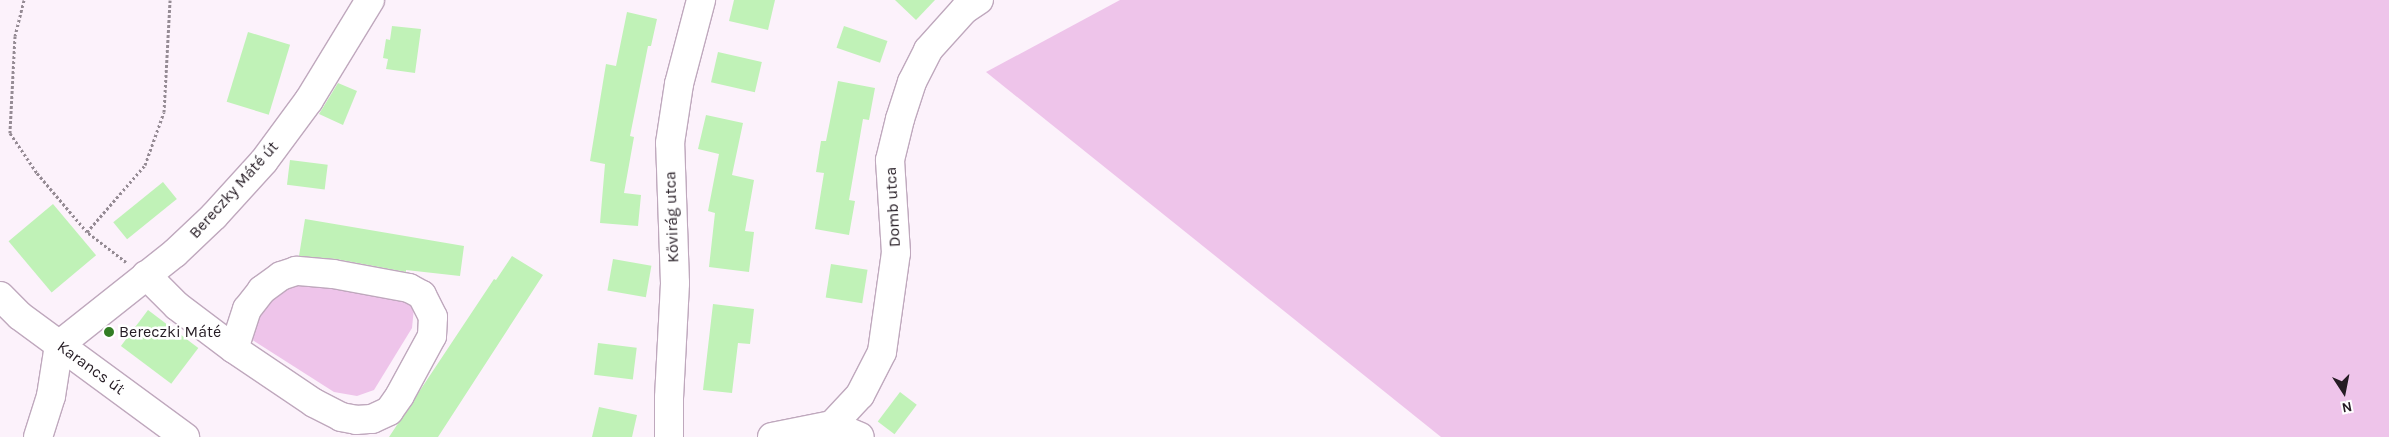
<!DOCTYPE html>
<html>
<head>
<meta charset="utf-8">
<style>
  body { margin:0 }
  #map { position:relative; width:2389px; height:437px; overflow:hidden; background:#fcf2fb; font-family:Karla,sans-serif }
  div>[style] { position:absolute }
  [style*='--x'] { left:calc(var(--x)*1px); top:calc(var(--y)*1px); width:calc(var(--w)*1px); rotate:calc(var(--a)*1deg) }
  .green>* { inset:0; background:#eec4ea }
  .building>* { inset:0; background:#c0f2b7; transform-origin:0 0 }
  .path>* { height:3px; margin-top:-1.5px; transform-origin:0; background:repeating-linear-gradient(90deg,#958b94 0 2.5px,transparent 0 5px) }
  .roads { filter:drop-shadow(1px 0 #bfa8bd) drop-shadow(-1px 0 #bfa8bd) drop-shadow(0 1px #bfa8bd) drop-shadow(0 -1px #bfa8bd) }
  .minor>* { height:28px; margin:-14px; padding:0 14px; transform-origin:14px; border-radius:14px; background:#fff }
  .major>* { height:28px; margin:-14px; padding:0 14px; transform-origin:14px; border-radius:14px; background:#fff }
  .dots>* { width:14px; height:14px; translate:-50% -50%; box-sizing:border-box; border:2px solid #fff; border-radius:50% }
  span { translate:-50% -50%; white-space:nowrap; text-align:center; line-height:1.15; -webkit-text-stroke:5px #fff; paint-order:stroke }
  .street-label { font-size:16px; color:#251c24 }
  .poi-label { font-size:16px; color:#251c24 }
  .left { translate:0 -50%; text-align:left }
  .north { position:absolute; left:2319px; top:367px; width:50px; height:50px; -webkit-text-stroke:4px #fff; paint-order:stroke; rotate:169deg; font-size:14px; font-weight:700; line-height:20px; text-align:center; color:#251c24 }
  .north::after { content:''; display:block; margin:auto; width:18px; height:22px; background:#251c24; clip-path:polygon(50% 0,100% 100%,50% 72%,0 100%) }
</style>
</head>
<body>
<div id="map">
  <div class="green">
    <i style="clip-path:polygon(1120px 0,2389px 0,2389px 437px,1441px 437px,986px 72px)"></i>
    <i style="clip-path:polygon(285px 279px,411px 296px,414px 308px,412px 328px,374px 390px,357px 396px,334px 392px,251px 339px,249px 326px)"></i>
  </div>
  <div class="building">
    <i style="clip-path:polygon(734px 0,775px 0,768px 30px,729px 21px)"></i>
    <i style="clip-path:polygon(895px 0,935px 0,916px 20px)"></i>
    <i style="clip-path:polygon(627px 12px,657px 19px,651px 46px,648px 46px,630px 136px,634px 137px,624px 193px,641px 195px,638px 226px,600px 223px,605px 164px,590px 161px,606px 64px,616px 66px)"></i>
    <i style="clip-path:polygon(392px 26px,421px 29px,415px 73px,386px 69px,388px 59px,383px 58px,386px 39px,390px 40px)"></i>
    <i style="left:844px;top:26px;width:46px;height:23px;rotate:19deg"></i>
    <i style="left:248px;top:32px;width:44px;height:73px;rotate:17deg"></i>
    <i style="left:718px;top:52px;width:45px;height:31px;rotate:13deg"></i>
    <i style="clip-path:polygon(838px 81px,875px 88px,869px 120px,863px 119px,849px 200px,855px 201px,849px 235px,815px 229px,824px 173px,816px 172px,821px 141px,826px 141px)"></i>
    <i style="clip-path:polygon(338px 83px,357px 91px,343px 125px,319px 114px)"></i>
    <i style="clip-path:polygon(706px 115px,743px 123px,732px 175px,754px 180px,745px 231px,754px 232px,749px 272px,709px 267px,715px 213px,708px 211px,719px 154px,698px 149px)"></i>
    <i style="left:290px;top:160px;width:38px;height:25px;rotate:7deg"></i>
    <i style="left:163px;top:182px;width:22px;height:64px;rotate:51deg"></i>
    <i style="left:53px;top:204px;width:67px;height:58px;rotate:50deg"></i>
    <i style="clip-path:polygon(305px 219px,464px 246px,460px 276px,406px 270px,406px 272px,336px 259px,299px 256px)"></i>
    <i style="clip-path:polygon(512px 256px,543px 275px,438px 437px,389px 437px,494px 279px,496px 280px)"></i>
    <i style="left:613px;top:259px;width:39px;height:32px;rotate:10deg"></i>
    <i style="left:831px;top:264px;width:37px;height:34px;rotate:9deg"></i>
    <i style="clip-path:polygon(713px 304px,754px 309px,750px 344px,738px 343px,732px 393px,703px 390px)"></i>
    <i style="left:148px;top:310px;width:63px;height:45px;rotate:37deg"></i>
    <i style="left:598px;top:343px;width:39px;height:32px;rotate:7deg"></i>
    <i style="left:900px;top:392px;width:21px;height:37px;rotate:37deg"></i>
    <i style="clip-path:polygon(599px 407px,637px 415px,632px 437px,592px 437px)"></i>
  </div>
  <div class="path">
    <i style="--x:24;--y:0;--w:37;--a:104"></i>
    <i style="--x:15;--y:36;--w:97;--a:93"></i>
    <i style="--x:10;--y:133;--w:48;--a:56"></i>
    <i style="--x:37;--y:173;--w:77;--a:49.7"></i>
    <i style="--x:126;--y:262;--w:49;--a:-142.4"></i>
    <i style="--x:87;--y:232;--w:89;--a:-49.1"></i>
    <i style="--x:145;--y:165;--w:56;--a:-70.3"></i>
    <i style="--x:164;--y:112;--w:112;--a:-86.9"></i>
  </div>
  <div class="roads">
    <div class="minor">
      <i style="--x:146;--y:275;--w:44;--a:45"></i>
      <i style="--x:177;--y:306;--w:71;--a:37"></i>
      <i style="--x:234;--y:349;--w:97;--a:34"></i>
      <i style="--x:314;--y:403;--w:30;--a:27"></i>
      <i style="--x:341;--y:417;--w:15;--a:11"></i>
      <i style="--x:356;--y:420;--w:16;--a:-4"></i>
      <i style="--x:372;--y:419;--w:19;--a:-25"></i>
      <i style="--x:389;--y:411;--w:19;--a:-55"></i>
      <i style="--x:400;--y:395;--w:67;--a:-61.5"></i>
      <i style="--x:432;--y:336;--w:19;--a:-87"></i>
      <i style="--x:433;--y:317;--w:25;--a:-117"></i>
      <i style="--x:422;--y:295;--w:15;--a:-152"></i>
      <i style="--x:409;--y:288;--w:77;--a:-169.6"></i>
      <i style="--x:333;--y:274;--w:37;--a:-175"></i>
      <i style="--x:296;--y:271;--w:16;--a:162"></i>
      <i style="--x:281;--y:276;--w:24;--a:144"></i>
      <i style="--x:262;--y:290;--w:24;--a:128"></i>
      <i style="--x:247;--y:309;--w:42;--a:108"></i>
      <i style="--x:832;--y:425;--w:41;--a:-47"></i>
      <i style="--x:860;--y:395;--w:48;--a:-62.9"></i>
      <i style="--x:882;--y:352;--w:100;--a:-82"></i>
      <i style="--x:896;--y:253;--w:93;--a:-93.7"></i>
      <i style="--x:890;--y:160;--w:42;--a:-76.3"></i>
      <i style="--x:900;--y:119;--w:39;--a:-72"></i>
      <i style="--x:912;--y:82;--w:36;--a:-63"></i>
      <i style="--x:928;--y:50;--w:54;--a:-48"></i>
      <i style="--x:964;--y:10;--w:18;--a:-34"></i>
      <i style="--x:38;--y:437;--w:43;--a:-72.4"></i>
      <i style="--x:51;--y:396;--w:52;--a:-81.1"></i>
      <i style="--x:59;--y:345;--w:148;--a:-38.4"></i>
      <i style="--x:175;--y:253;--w:54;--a:-43.5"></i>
      <i style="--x:214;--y:216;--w:74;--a:-47.7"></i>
      <i style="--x:264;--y:161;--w:76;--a:-53.6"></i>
      <i style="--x:309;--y:100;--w:117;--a:-58.6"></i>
      <i style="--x:669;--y:437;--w:39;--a:-90"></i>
      <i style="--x:669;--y:398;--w:115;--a:-87"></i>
      <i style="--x:675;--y:283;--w:140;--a:-92"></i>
      <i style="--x:670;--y:143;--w:60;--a:-81.3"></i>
      <i style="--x:679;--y:84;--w:87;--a:-75.3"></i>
      <i style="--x:772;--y:437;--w:61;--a:-11.3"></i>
      <i style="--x:832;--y:425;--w:30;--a:23"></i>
    </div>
    <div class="major">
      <i style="--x:0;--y:296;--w:28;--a:45"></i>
      <i style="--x:20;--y:316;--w:205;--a:36.3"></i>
    </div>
  </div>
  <div class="dots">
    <i style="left:109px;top:332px;background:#327d24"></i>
  </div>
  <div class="street-label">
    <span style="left:234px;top:190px;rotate:-48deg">Bereczky Máté út</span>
    <span style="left:893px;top:207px;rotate:-93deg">Domb utca</span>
    <span style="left:672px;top:217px;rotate:-92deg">Kővirág utca</span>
    <span style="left:91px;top:368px;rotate:36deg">Karancs út</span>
  </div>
  <div class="poi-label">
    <span class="left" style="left:119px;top:332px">Bereczki Máté</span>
  </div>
  <div class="north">N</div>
</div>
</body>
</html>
